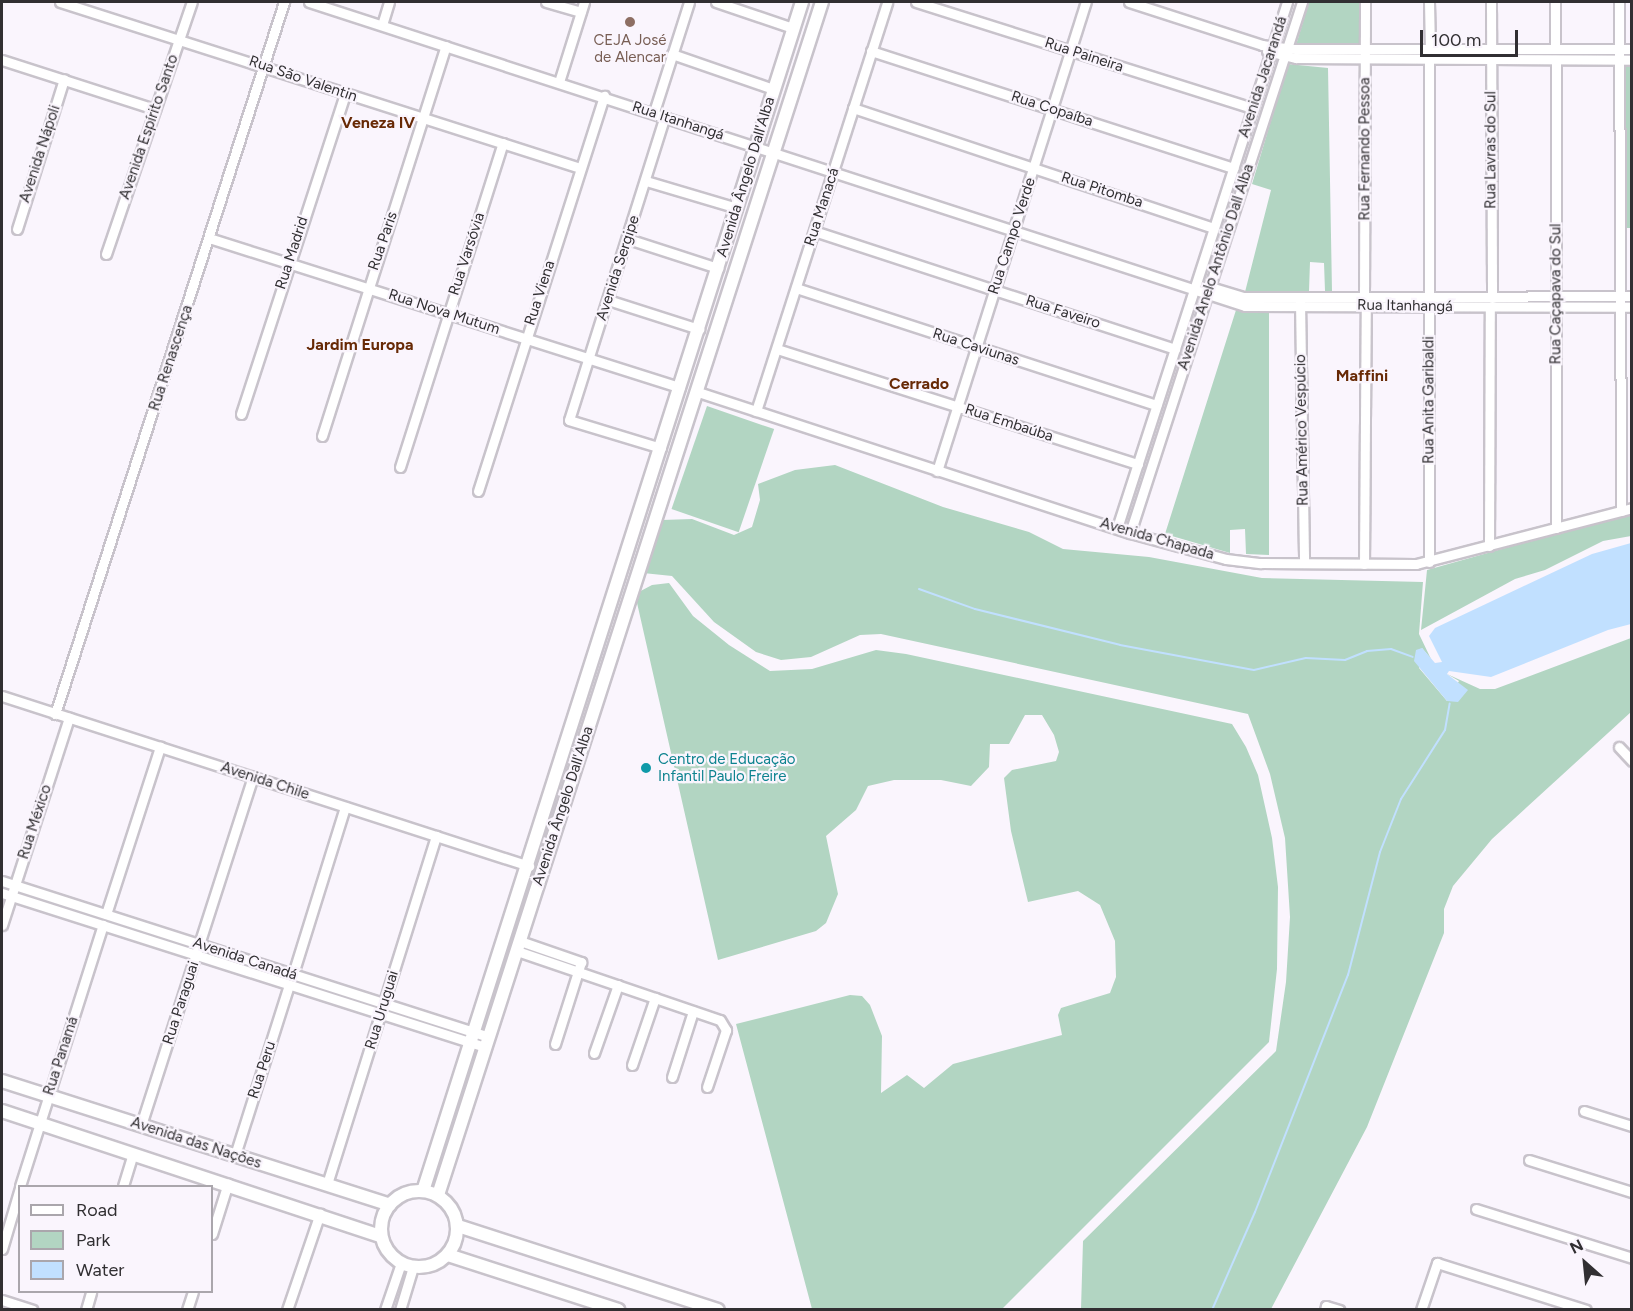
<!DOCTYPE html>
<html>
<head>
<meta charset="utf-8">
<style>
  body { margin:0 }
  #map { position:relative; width:1633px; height:1311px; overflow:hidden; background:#faf5fd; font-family:Figtree,sans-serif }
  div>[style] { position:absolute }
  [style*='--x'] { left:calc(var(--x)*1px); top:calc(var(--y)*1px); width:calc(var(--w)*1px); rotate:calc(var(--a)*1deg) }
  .green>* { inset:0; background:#b2d5c2; transform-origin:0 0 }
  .water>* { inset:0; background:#c1e0ff }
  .stream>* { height:2px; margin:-1px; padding:0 1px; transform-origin:1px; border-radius:1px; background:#c1e0ff }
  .roads { filter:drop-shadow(2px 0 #c8c3cb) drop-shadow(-2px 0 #c8c3cb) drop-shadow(0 2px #c8c3cb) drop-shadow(0 -2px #c8c3cb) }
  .minor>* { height:9px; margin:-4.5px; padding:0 4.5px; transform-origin:4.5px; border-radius:4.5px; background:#fff }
  .major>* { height:12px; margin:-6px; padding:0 6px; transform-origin:6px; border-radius:6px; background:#fff }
  .major>.ring { margin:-6px; padding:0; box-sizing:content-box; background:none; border:12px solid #fff; border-radius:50% }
  .dots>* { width:16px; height:16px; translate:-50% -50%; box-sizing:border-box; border:3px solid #faf5fd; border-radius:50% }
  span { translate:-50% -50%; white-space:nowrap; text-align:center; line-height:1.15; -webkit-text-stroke:4.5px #faf5fd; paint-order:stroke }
  .education-label { font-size:15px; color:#785e54 }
  .street-label { font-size:15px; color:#312f32 }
  .culture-label { font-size:15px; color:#0d838f }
  .left { translate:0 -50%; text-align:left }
  .neighbourhood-label { font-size:16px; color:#672905; font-weight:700 }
  .frame { position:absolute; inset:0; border:3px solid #312f32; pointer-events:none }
  .legend { position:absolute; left:18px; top:1185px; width:195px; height:108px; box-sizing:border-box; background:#faf5fd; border:2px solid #aaa6ac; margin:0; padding:8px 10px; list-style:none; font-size:18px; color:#312f32 }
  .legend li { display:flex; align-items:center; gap:12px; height:30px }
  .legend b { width:30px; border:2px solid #aaa6ac }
  .north { position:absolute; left:1555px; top:1233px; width:60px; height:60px; -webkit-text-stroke:4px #faf5fd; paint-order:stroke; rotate:333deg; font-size:16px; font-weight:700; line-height:24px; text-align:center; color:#312f32 }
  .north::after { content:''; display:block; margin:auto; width:21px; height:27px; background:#312f32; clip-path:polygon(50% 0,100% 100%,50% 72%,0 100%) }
  .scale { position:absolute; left:1420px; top:30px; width:98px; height:27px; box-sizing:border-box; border:3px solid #312f32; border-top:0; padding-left:8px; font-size:18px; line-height:21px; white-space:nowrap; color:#312f32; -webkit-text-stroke:4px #faf5fd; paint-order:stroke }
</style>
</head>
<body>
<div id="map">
  <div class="green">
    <i style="clip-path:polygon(1309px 2px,1360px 2px,1359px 47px,1296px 45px)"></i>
    <i style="left:1624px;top:62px;width:7px;height:166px"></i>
    <i style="clip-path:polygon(1288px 64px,1328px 68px,1332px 291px,1325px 291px,1324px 263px,1310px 262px,1309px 291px,1245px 292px,1271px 190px,1252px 184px)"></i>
    <i style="clip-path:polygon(1236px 310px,1269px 312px,1269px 555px,1246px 554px,1245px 529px,1230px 530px,1230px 553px,1165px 534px)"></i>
    <i style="left:707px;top:406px;width:71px;height:109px;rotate:19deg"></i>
    <i style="clip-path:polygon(835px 465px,943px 507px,1029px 532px,1063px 549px,1149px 557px,1262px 578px,1423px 582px,1419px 634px,1431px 659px,1422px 648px,1419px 668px,1447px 701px,1459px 681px,1447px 674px,1480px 689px,1495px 689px,1631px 638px,1631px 712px,1492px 839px,1453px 886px,1444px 909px,1444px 933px,1367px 1127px,1271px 1309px,1081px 1309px,1083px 1241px,1276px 1051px,1286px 982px,1290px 917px,1285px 838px,1270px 774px,1248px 714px,881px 634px,860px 635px,811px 657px,781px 660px,756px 652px,714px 622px,672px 576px,643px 573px,662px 520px,692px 519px,734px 535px,752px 527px,760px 500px,758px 484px,795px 470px)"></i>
    <i style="clip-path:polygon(1631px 513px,1631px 536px,1603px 541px,1545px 570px,1515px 579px,1421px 630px,1427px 570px)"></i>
    <i style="clip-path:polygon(669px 583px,693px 616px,729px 645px,770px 671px,812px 669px,876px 650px,906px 654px,1232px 724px,1246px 747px,1258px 775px,1272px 838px,1278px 887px,1277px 969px,1269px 1042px,1002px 1309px,812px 1309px,736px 1024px,850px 995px,862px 996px,870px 1005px,882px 1036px,881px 1093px,907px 1075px,924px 1088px,953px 1064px,1062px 1035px,1058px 1015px,1061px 1008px,1110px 993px,1116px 977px,1115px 941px,1100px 905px,1078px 891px,1028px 902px,1011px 831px,1004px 778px,1012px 770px,1056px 761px,1059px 752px,1054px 735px,1042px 715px,1025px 715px,1009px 744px,990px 744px,989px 767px,971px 786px,941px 780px,894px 780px,868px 786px,856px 810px,826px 836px,838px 894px,826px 923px,816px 931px,718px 960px,635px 594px,652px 585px)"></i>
  </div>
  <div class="water">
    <i style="clip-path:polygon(1631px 543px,1631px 624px,1608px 630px,1491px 677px,1449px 671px,1447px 674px,1468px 690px,1458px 702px,1447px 701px,1414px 661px,1416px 650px,1422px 648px,1435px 663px,1442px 662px,1429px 636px,1435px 628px,1592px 554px)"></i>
  </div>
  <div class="stream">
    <i style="--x:919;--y:589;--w:59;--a:19.7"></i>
    <i style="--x:975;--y:609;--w:149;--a:13.9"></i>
    <i style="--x:1120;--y:645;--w:136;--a:10.6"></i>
    <i style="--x:1254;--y:670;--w:53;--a:-13"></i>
    <i style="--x:1306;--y:658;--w:39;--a:3"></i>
    <i style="--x:1345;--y:660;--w:24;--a:-22"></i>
    <i style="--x:1367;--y:651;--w:24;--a:-5"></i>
    <i style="--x:1391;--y:649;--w:23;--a:20"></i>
    <i style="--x:1212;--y:1310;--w:107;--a:-66.3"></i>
    <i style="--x:1255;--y:1212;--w:255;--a:-68.6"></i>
    <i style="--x:1348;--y:975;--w:127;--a:-75.4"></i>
    <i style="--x:1380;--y:852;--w:57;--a:-68.4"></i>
    <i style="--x:1401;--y:799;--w:82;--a:-57.5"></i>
    <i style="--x:1445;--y:730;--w:27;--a:-80"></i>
  </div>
  <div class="roads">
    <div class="minor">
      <i style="--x:60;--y:2;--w:546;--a:17.7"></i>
      <i style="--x:309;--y:2;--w:984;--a:17.99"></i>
      <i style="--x:1245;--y:306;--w:387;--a:0.1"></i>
      <i style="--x:546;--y:2;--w:36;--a:16"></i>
      <i style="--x:716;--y:2;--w:81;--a:18.7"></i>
      <i style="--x:916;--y:2;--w:353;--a:17.5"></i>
      <i style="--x:1129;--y:2;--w:140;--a:17.9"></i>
      <i style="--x:1262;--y:45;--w:34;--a:7"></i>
      <i style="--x:1296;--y:49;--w:336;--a:0"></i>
      <i style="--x:1429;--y:2;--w:47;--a:88.8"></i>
      <i style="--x:1491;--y:2;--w:296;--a:89.8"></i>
      <i style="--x:1555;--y:2;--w:47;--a:90"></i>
      <i style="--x:1619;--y:2;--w:509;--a:89.77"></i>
      <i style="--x:382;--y:25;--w:24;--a:-73"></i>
      <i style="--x:871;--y:51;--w:381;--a:17.9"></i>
      <i style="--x:1267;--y:51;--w:30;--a:14"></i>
      <i style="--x:1296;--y:58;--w:336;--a:0.3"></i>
      <i style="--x:672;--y:54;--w:107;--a:19.1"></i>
      <i style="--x:1429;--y:59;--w:503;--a:90"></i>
      <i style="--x:2;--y:60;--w:161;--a:17.8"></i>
      <i style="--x:559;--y:82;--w:84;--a:-72.6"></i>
      <i style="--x:853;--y:108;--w:380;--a:18.4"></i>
      <i style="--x:654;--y:112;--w:115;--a:-72.3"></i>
      <i style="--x:646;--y:181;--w:95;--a:16.5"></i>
      <i style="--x:17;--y:229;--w:157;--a:-72.6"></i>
      <i style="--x:814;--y:231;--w:380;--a:18.1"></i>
      <i style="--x:209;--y:238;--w:494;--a:17.6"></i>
      <i style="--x:628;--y:239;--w:95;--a:17.9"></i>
      <i style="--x:106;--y:254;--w:266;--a:-71.2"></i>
      <i style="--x:1207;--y:286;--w:38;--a:17"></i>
      <i style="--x:1243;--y:297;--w:389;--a:-0.1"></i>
      <i style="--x:796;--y:288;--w:379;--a:18"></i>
      <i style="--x:1364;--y:297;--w:295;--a:-89.8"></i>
      <i style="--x:608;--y:300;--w:96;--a:17.7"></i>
      <i style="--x:1300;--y:301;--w:262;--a:89.1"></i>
      <i style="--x:777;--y:349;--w:379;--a:17.7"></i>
      <i style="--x:695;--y:391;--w:458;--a:18.1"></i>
      <i style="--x:1130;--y:533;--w:99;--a:15.2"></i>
      <i style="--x:1226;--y:559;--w:35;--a:7"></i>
      <i style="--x:1261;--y:563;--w:155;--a:0.4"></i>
      <i style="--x:1416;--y:564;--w:223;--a:-14.5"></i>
      <i style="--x:756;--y:411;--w:429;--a:-72.2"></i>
      <i style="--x:241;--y:414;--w:337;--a:-72"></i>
      <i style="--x:322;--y:436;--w:409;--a:-72.4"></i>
      <i style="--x:661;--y:448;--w:96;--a:-163.1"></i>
      <i style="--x:569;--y:420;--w:319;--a:-72.5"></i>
      <i style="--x:400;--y:467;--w:340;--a:-72.4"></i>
      <i style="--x:937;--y:471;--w:492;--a:-72.4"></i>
      <i style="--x:478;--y:491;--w:415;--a:-72.3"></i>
      <i style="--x:1117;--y:528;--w:553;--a:-72.09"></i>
      <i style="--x:1556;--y:528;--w:468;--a:-90"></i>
      <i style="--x:1130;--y:533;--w:558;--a:-72.05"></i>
      <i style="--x:1489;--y:546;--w:238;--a:-89.8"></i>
      <i style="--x:1364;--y:564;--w:258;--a:-89.6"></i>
      <i style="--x:2;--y:696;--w:554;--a:17.88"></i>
      <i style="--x:55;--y:714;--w:748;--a:-72.17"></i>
      <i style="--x:1619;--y:747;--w:19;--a:47"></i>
      <i style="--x:2;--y:881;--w:511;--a:17.76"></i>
      <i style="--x:2;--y:893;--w:507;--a:17.68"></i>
      <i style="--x:106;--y:914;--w:176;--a:-72.1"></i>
      <i style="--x:2;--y:925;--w:218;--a:-72.1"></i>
      <i style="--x:520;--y:941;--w:65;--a:19"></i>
      <i style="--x:581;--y:962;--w:86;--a:107.6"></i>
      <i style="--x:517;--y:951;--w:214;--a:18.8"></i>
      <i style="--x:720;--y:1020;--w:12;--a:59"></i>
      <i style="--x:726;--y:1030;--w:60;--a:108.4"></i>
      <i style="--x:293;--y:974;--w:175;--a:-72.7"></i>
      <i style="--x:594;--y:1053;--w:72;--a:-70.6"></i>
      <i style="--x:632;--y:1065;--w:71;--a:-71.1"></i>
      <i style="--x:672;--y:1077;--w:69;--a:-72.3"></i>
      <i style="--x:1584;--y:1111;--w:50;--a:17.4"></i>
      <i style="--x:141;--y:1125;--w:366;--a:-72.2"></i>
      <i style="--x:235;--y:1155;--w:178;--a:-72.4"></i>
      <i style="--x:1529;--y:1160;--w:108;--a:17.3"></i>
      <i style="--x:327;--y:1184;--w:365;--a:-72.6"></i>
      <i style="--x:20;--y:1186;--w:274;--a:-72.4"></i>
      <i style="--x:123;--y:1186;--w:34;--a:-73"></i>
      <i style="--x:1476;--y:1209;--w:164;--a:17.4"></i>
      <i style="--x:212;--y:1234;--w:53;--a:-72.6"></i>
      <i style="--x:2;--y:1249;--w:64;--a:-73.6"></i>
      <i style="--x:2;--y:1300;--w:32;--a:18"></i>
      <i style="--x:86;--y:1310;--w:19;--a:-74"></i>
      <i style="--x:187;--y:1310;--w:19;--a:-72"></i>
      <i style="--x:287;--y:1310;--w:102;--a:-71.2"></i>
      <i style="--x:385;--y:1310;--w:50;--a:-71.2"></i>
      <i style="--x:400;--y:1310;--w:45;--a:-73.2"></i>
      <i style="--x:1325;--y:1310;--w:4;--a:-76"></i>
      <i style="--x:1326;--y:1306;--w:14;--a:17"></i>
      <i style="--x:1421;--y:1310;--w:50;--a:-71.2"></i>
      <i style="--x:1437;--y:1263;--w:156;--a:17.5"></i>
    </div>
    <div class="major">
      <i style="--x:2;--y:1081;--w:407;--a:17.7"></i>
      <i style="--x:2;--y:1111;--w:399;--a:18.3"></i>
      <i class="ring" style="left:381px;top:1191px;width:64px;height:64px"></i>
      <i style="--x:423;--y:1191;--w:1248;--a:-72.32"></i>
      <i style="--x:438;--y:1195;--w:1253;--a:-72.16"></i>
      <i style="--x:458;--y:1226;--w:273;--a:17.9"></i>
      <i style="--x:448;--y:1255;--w:179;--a:17.9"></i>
    </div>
  </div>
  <div class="dots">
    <i style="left:630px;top:22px;background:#8d6e63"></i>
    <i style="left:646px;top:768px;background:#0f9aa8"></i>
  </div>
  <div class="education-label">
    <span style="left:630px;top:49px">CEJA José<br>de Alencar</span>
  </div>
  <div class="street-label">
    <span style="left:1084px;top:55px;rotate:18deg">Rua Paineira</span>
    <span style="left:1263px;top:77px;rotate:-72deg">Avenida Jacarandá</span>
    <span style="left:303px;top:79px;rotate:19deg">Rua São Valentin</span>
    <span style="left:1052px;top:109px;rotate:18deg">Rua Copaíba</span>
    <span style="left:678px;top:121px;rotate:18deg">Rua Itanhangá</span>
    <span style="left:149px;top:127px;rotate:-71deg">Avenida Espírito Santo</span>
    <span style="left:1365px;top:149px;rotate:-90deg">Rua Fernando Pessoa</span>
    <span style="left:1491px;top:150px;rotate:-90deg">Rua Lavras do Sul</span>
    <span style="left:40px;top:154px;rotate:-72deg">Avenida Nápoli</span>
    <span style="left:746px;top:177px;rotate:-73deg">Avenida Ângelo Dall'Alba</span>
    <span style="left:1102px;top:190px;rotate:18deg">Rua Pitomba</span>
    <span style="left:822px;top:207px;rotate:-72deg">Rua Manacá</span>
    <span style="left:1012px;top:236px;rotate:-72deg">Rua Campo Verde</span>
    <span style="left:383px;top:241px;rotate:-71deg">Rua Paris</span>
    <span style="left:292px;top:253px;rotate:-72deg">Rua Madrid</span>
    <span style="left:467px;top:254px;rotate:-72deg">Rua Varsóvia</span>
    <span style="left:1216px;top:267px;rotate:-72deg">Avenida Anelo Antônio Dall Alba</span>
    <span style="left:618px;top:268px;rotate:-72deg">Avenida Sergipe</span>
    <span style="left:540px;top:293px;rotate:-72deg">Rua Viena</span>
    <span style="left:1556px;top:294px;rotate:-90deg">Rua Caçapava do Sul</span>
    <span style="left:1405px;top:306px;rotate:1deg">Rua Itanhangá</span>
    <span style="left:444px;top:312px;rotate:18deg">Rua Nova Mutum</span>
    <span style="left:1063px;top:312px;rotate:18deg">Rua Faveiro</span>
    <span style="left:976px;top:347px;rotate:18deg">Rua Caviunas</span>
    <span style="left:171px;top:358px;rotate:-72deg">Rua Renascença</span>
    <span style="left:1429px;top:400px;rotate:-90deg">Rua Anita Garibaldi</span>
    <span style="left:1009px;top:423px;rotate:18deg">Rua Embaúba</span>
    <span style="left:1302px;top:430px;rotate:-91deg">Rua Américo Vespúcio</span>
    <span style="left:1157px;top:539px;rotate:16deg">Avenida Chapada</span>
    <span style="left:265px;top:781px;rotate:18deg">Avenida Chile</span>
    <span style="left:563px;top:806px;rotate:-72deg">Avenida Ângelo Dall'Alba</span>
    <span style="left:35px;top:822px;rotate:-72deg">Rua México</span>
    <span style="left:245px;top:959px;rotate:18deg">Avenida Canadá</span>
    <span style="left:181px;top:1003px;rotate:-72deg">Rua Paraguai</span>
    <span style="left:382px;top:1010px;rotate:-73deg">Rua Uruguai</span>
    <span style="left:61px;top:1056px;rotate:-72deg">Rua Panamá</span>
    <span style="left:262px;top:1070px;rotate:-72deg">Rua Peru</span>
    <span style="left:196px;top:1143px;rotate:18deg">Avenida das Nações</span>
  </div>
  <div class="culture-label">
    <span class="left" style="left:658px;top:768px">Centro de Educação<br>Infantil Paulo Freire</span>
  </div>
  <div class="neighbourhood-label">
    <span style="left:378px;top:123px">Veneza IV</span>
    <span style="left:360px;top:345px">Jardim Europa</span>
    <span style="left:1362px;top:376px">Maffini</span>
    <span style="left:919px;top:384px">Cerrado</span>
  </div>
  <div class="frame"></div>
  <ul class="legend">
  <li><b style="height:8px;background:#fff"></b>Road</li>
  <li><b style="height:16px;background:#b2d5c2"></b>Park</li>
  <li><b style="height:16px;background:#c1e0ff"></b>Water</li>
  </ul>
  <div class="north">N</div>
  <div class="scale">100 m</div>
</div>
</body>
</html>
